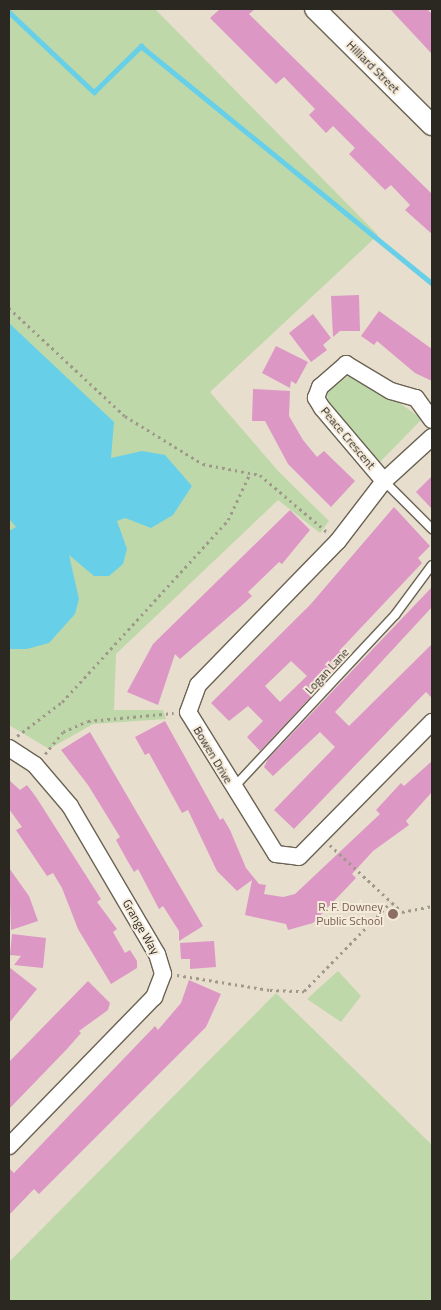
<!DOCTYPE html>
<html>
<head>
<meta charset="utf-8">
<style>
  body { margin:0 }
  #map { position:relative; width:441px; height:1310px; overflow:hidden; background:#e7decd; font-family:"Titillium Web",sans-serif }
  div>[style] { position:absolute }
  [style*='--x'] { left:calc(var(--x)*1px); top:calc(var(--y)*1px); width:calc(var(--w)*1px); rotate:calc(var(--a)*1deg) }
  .green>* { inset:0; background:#bfd8a9 }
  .water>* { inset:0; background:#67d0e8 }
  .stream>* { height:4.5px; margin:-2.25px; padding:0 2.25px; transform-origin:2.25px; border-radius:2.25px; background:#67d0e8 }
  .building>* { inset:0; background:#dc97c5 }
  .path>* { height:2.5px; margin-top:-1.25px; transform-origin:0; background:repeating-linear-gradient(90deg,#9f988b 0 2.5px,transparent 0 6.5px) }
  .roads { filter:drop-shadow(1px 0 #6b6354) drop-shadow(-1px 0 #6b6354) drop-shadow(0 1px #6b6354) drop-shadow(0 -1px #6b6354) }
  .service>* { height:8px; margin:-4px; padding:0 4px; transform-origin:4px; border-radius:4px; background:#fff }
  .minor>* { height:16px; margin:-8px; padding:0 8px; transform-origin:8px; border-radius:8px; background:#fff }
  .tertiary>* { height:20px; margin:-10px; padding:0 10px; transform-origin:10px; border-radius:10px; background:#fff }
  .dots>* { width:14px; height:14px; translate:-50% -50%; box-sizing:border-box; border:2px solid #f5ebda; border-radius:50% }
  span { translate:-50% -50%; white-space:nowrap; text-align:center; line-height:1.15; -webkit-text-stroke:4px #f5ebda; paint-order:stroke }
  .street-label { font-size:12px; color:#2b2721 }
  .education-label { font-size:12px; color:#785e54 }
  .right { translate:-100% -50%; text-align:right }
  .frame { position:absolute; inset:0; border:10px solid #2b2721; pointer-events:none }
</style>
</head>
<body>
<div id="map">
  <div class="green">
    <i style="clip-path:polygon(9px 9px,155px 9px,378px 235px,210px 392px,279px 472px,329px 521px,320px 533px,278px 500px,116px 654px,114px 710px,163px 710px,166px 719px,93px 724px,49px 749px,9px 725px)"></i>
    <i style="clip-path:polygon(351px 374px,366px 379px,422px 419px,379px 463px,329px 408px,327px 392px)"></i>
    <i style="clip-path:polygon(338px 971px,361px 996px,341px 1022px,307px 999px)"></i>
    <i style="clip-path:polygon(276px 993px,432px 1145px,432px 1301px,9px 1301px,9px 1262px)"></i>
  </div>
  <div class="water">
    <i style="clip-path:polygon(9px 323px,114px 422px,111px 458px,142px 451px,165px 455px,192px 486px,173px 515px,151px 528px,125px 518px,117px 521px,127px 549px,123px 564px,109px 576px,94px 576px,69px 555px,79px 599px,75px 614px,49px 643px,27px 649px,9px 649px,9px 531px,16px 527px,9px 519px)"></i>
  </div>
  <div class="stream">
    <i style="--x:9;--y:12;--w:117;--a:43.3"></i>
    <i style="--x:94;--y:92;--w:66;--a:-44.4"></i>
    <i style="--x:141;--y:46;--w:375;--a:39.2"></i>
  </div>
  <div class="building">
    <i style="clip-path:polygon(220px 9px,255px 9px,249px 14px,432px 194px,432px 234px,405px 210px,410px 205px,391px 185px,385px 190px,349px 154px,355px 148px,333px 126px,326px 133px,309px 115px,315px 109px,284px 77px,276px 84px,210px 18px)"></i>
    <i style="clip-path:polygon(390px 9px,427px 9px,432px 14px,432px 54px)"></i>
    <i style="clip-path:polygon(359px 295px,360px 331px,340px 331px,333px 337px,331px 296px)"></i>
    <i style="clip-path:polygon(379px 311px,432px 349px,432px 381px,415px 373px,377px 341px,374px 345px,361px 336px)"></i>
    <i style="clip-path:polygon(313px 314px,331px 338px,323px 345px,327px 350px,311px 362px,289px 333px)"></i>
    <i style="clip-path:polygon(276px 346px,308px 362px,296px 384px,291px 381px,290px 388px,262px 373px)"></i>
    <i style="clip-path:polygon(253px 389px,290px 391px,289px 416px,303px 440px,317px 457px,324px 451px,355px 481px,331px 507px,288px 464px,265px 421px,252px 421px)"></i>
    <i style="clip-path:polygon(432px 476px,432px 509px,416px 492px)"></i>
    <i style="clip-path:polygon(evenodd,394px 507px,430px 546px,418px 558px,422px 563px,339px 651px,347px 658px,260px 751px,247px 737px,263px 721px,248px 706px,229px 721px,211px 703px,310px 605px,394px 507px,291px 661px,307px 676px,280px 702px,265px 686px,291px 661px)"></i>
    <i style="clip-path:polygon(290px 510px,310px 530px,282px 564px,279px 562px,248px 592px,252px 596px,240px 607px,180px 659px,175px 654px,158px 705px,127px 692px,153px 644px)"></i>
    <i style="clip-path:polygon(432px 587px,432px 607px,335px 712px,349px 726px,432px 644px,432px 698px,426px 692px,419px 699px,294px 829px,274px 810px,335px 747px,320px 732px,273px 776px,264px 767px,268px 759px)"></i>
    <i style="clip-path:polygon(165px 721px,220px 820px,223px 818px,230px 830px,246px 868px,259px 884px,266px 885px,264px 894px,283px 897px,295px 894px,380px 814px,376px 810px,401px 783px,404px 786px,432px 761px,432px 792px,406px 821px,409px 825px,373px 851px,352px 874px,356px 878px,313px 923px,288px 930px,286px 924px,245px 915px,252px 880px,237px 891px,217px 871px,188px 810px,182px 813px,149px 753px,145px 755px,135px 737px)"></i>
    <i style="clip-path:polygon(90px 732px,203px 926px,179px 941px,179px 931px,163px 906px,159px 909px,138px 869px,134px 872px,127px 860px,116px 840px,120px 837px,88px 785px,61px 750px)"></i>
    <i style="clip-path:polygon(9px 780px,20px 790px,27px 785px,36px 797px,101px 899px,97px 902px,117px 929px,113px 932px,125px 953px,130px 950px,137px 961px,137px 968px,111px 984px,78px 929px,62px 888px,53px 873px,47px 876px,16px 830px,22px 827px,9px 809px)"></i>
    <i style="clip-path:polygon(9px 868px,29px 896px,38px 921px,11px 930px)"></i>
    <i style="clip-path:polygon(12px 934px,46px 938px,43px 968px,14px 965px,21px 956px,10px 955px)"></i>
    <i style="clip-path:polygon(214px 941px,216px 967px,190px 969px,190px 959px,181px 959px,180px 943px)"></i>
    <i style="clip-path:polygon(9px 967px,37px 989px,9px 1023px)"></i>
    <i style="clip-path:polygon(189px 980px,221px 994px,206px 1027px,39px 1194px,34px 1189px,9px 1215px,9px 1168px,14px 1173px,155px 1026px,158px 1030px,181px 1003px)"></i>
    <i style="clip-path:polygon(88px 981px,110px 1003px,108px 1010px,79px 1031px,81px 1033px,67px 1049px,9px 1109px,9px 1062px)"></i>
  </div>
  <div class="path">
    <i style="--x:9;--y:308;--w:158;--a:43"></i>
    <i style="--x:125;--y:416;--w:92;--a:31.6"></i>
    <i style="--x:203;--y:464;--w:58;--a:10.9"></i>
    <i style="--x:260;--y:475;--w:88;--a:40.4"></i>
    <i style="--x:17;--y:736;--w:56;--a:-37.1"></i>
    <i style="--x:62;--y:702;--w:246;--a:-47.6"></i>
    <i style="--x:228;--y:520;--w:52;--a:-64.9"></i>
    <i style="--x:45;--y:754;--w:28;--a:-51"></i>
    <i style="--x:63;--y:732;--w:27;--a:-24"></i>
    <i style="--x:88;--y:721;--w:86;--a:-5.3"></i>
    <i style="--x:330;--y:845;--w:98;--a:42.9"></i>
    <i style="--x:402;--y:912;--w:31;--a:-11"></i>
    <i style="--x:177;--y:975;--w:94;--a:9.2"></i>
    <i style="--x:270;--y:990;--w:34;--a:2"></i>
    <i style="--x:304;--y:991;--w:124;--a:-45.7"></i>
  </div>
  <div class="roads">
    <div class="service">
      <i style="--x:384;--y:481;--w:68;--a:45"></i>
      <i style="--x:234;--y:787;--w:236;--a:-46.9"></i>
      <i style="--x:395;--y:615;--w:62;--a:-53.5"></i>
    </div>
    <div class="minor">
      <i style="--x:432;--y:437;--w:65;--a:137.5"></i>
      <i style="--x:384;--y:481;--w:76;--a:127.5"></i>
      <i style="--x:338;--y:541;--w:201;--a:134.2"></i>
      <i style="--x:198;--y:685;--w:29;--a:110"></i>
      <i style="--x:188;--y:712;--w:167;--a:58.2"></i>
      <i style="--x:276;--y:854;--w:23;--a:7"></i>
      <i style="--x:299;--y:857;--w:190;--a:-45.4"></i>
      <i style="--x:384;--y:481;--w:96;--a:-130.3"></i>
      <i style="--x:322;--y:408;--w:12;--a:-121"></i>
      <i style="--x:316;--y:398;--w:12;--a:-70"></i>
      <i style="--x:320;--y:387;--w:35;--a:-41"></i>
      <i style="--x:346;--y:364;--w:52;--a:31"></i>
      <i style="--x:391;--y:391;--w:26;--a:16"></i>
      <i style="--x:416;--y:398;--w:27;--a:54"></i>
      <i style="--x:9;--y:748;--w:31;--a:33"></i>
      <i style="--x:35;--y:765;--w:54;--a:49.5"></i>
      <i style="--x:70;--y:806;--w:172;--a:59.6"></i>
      <i style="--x:157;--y:954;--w:21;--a:73"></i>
      <i style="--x:163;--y:974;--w:25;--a:111"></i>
      <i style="--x:154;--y:997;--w:208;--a:134.2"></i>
    </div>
    <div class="tertiary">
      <i style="--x:315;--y:9;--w:165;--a:44.8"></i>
    </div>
  </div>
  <div class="dots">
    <i style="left:393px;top:914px;background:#8d6e63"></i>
  </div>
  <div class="street-label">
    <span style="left:373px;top:67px;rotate:45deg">Hilliard Street</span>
    <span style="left:348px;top:438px;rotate:50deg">Peace Crescent</span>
    <span style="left:327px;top:671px;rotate:-47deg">Logan Lane</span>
    <span style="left:213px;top:755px;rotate:59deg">Bowen Drive</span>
    <span style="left:141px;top:927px;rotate:60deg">Grange Way</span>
  </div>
  <div class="education-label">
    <span class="right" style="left:383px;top:914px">R. F. Downey<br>Public School</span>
  </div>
  <div class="frame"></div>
</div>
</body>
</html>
